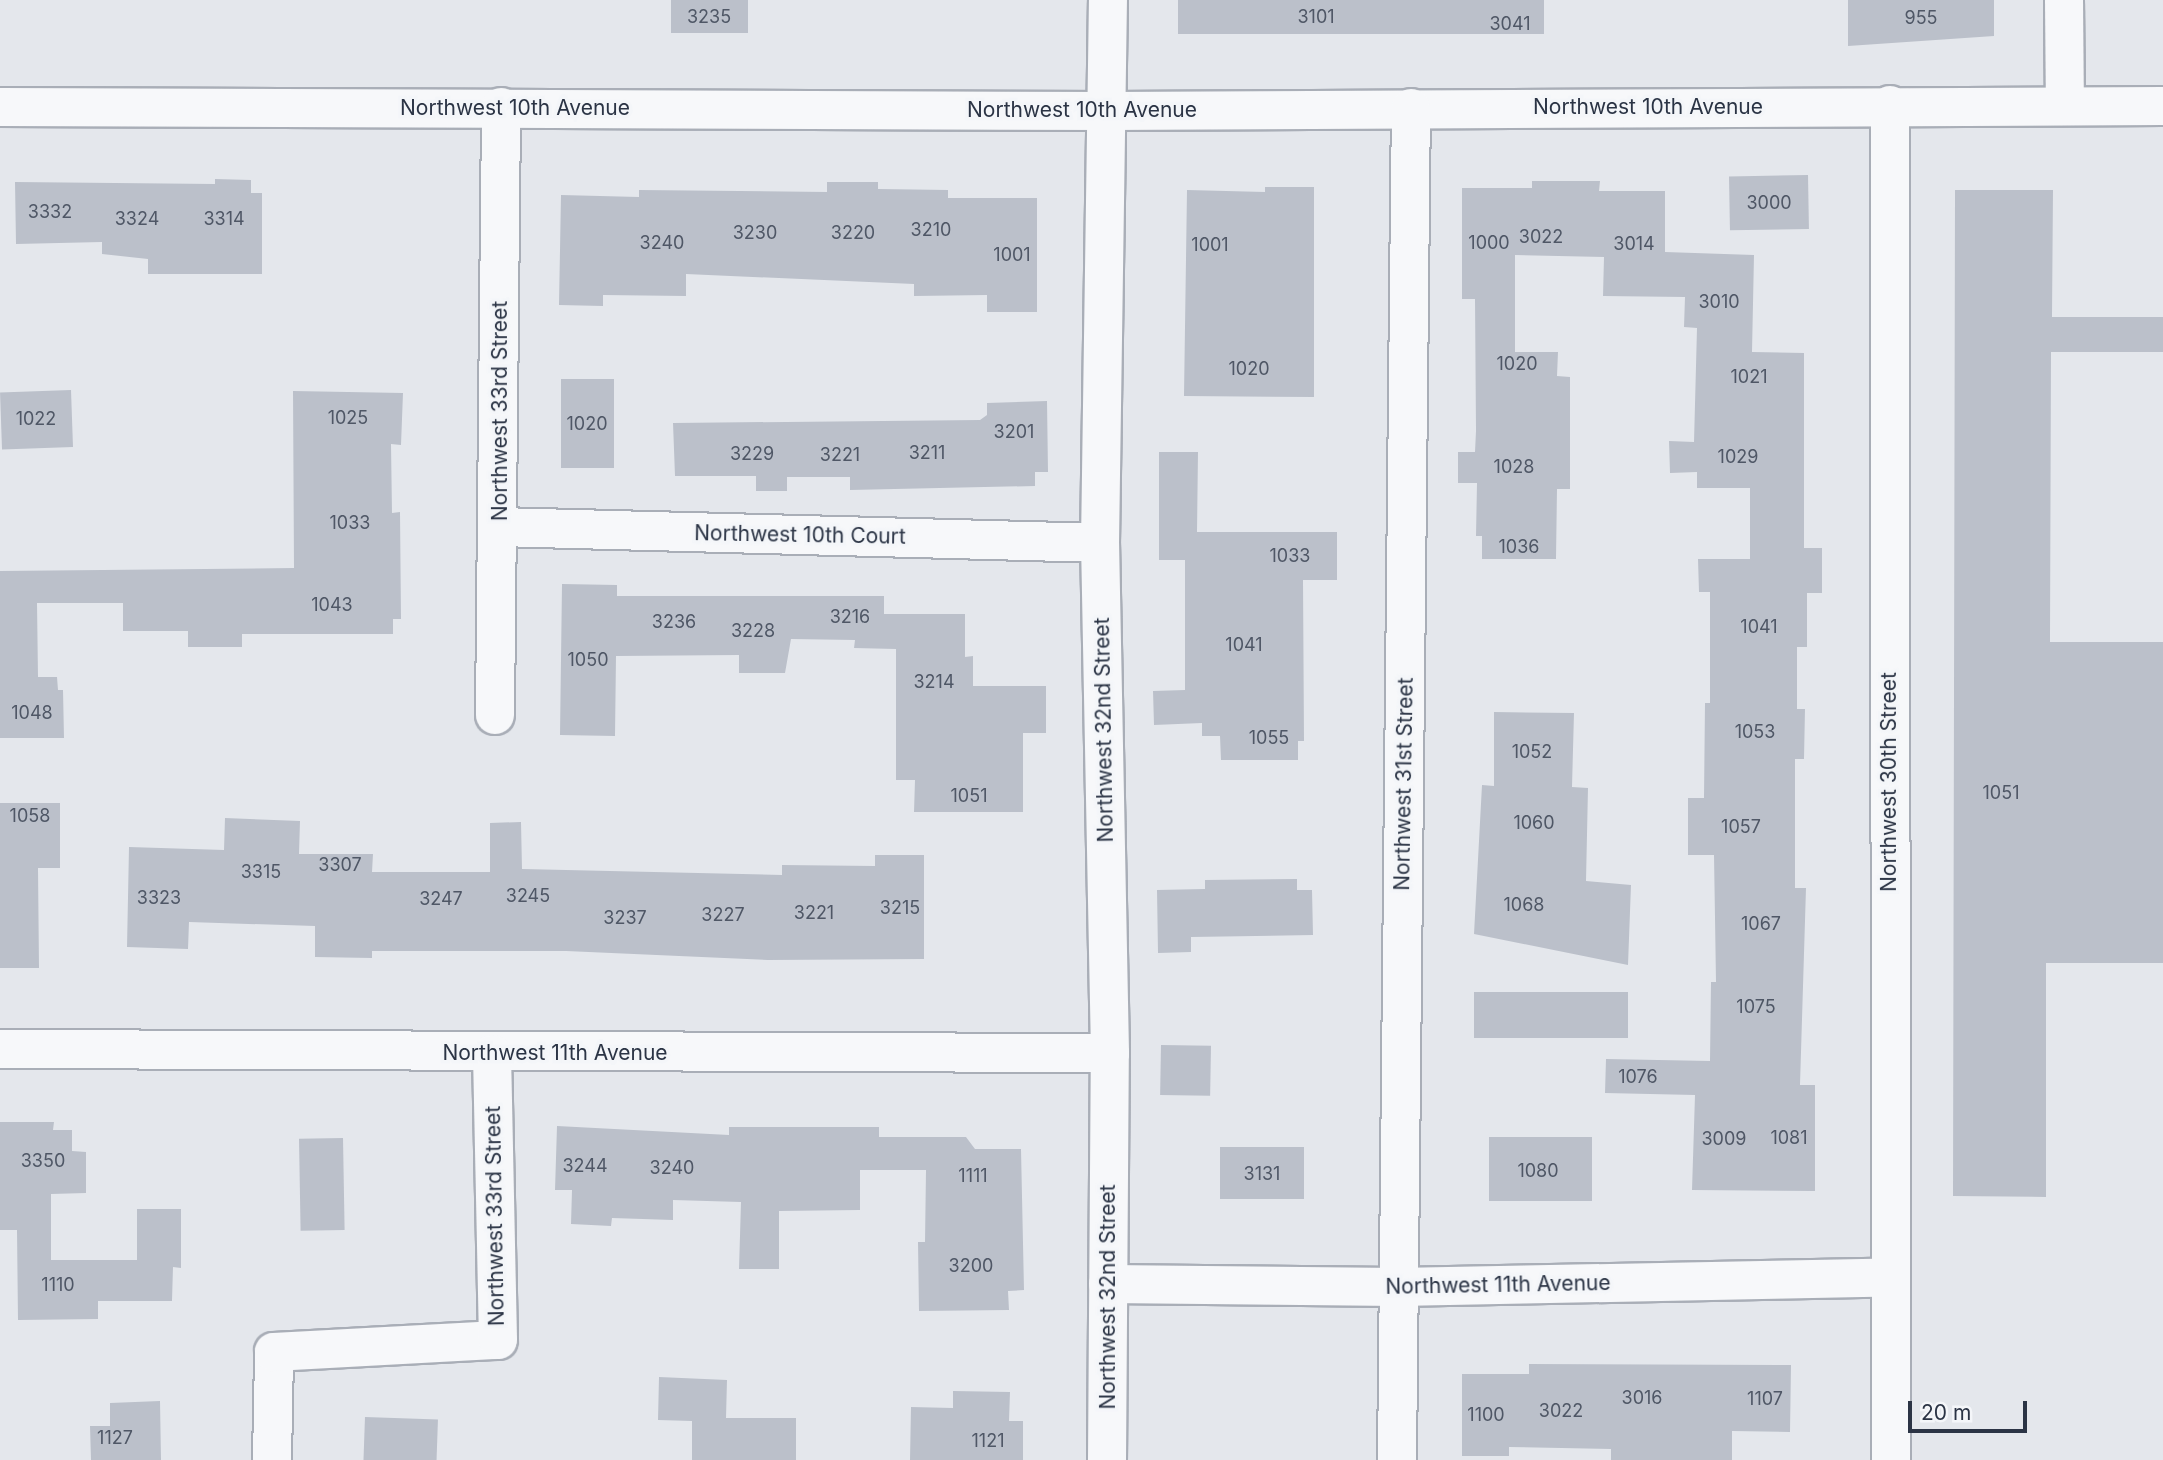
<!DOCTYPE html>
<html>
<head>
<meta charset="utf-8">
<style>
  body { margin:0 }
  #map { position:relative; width:2163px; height:1460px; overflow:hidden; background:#e4e7ec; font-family:Inter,sans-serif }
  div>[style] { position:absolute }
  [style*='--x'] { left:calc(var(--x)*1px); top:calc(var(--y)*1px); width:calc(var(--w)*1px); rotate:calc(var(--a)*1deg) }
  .building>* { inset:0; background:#bbc0ca; transform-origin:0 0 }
  .roads { filter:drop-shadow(2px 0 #a9aeb7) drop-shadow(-2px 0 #a9aeb7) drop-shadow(0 2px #a9aeb7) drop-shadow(0 -2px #a9aeb7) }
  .minor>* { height:38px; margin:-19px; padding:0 19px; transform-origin:19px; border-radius:19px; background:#f7f8fa }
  span { translate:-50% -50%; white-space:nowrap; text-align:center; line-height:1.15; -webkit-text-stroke:7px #f4f6f9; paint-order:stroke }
  .number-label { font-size:18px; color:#4f5766 }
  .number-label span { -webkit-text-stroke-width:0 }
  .street-label { font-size:21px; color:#2b3445 }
  .scale { position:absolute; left:1908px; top:1401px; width:119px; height:32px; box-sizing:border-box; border:4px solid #2b3445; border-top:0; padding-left:9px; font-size:21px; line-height:24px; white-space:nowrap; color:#2b3445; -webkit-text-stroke:5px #f4f6f9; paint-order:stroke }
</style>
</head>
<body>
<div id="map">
  <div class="building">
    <i style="left:671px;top:0;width:77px;height:33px"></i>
    <i style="left:1178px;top:0;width:366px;height:34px"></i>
    <i style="clip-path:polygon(1848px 0,1994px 0,1994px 36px,1848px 46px)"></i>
    <i style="left:1808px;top:175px;width:54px;height:79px;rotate:89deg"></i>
    <i style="clip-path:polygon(215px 179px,251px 180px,251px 193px,262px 193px,262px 274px,148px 274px,148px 259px,102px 254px,102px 242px,16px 244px,15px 182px,215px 184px)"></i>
    <i style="clip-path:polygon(1532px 181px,1600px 181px,1599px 191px,1665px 191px,1665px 252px,1754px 255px,1752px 352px,1804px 353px,1804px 548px,1822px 548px,1822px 593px,1807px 593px,1807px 647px,1797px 647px,1797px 709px,1805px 709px,1804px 759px,1795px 759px,1795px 888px,1806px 888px,1800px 1085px,1815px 1085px,1815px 1191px,1692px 1190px,1695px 1095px,1605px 1093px,1606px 1059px,1710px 1061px,1711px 982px,1716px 982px,1714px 855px,1688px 855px,1688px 798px,1704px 798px,1705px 703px,1710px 703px,1710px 592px,1699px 592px,1698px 559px,1750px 559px,1750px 488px,1697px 488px,1697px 472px,1670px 473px,1669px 441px,1694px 442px,1697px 328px,1684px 327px,1685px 297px,1603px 296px,1604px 257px,1515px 255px,1515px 352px,1558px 352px,1557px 376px,1570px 377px,1570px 489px,1557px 489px,1556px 559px,1482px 559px,1482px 536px,1476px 536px,1477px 483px,1458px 483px,1458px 452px,1475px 452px,1476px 431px,1475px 299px,1462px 299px,1462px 188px,1532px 188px)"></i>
    <i style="clip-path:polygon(827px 182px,878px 182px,878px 189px,948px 190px,948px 198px,1037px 198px,1037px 312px,987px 312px,987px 295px,914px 296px,914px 284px,686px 274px,686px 296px,603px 295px,603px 306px,559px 305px,561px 195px,639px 197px,639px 190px,827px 192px)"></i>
    <i style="clip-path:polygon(1265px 187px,1314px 187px,1314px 397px,1184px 396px,1187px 190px,1265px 192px)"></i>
    <i style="clip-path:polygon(1955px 190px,2053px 190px,2052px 317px,2163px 317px,2163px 352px,2051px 352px,2050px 642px,2163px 642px,2163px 963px,2046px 963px,2046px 1197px,1953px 1196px)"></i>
    <i style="left:561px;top:379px;width:53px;height:89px"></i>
    <i style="left:71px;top:390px;width:57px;height:71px;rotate:88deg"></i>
    <i style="clip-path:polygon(293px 391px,403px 393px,401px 445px,391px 444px,392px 513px,400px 512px,401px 619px,393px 619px,393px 634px,242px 634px,242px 647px,188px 647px,188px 631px,123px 631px,123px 603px,37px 603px,38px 677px,57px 677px,58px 690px,63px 690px,64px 738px,0 738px,0 571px,294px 568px)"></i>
    <i style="clip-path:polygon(1047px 401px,1048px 472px,1035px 472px,1035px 486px,850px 490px,850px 477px,787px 477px,787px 491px,756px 491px,756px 476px,675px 476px,673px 423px,980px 420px,987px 415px,987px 403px)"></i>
    <i style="clip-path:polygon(1159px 452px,1198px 452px,1197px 532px,1337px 532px,1337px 580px,1303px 580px,1304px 741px,1298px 741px,1298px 760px,1221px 760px,1220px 736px,1202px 736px,1202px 723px,1154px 725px,1153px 691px,1185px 690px,1185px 560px,1159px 560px)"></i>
    <i style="clip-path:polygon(562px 584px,617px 585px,617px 596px,884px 596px,884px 614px,965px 614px,965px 657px,973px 656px,973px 686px,1046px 686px,1046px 733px,1023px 733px,1023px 812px,914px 812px,915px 780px,896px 780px,896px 649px,854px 648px,855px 640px,791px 639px,785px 673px,739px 673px,739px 655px,616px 656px,615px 736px,560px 735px)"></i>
    <i style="clip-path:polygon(1494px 712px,1574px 713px,1572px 787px,1588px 788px,1586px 881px,1631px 885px,1628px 965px,1474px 934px,1482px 785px,1494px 786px)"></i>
    <i style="clip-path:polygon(0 803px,60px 803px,60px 868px,38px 868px,39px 968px,0 968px)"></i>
    <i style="clip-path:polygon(225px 818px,300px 821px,299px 854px,373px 854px,372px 872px,490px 872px,490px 823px,521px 822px,522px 869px,782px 875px,782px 865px,875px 866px,875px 855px,924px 855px,924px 959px,768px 960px,566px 951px,372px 951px,372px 958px,315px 957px,315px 926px,189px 922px,188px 949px,127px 947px,129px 847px,224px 850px)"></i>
    <i style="clip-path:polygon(1297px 879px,1297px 890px,1312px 890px,1313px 935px,1191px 937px,1191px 952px,1158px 953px,1157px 890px,1205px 889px,1205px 880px)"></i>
    <i style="left:1628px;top:992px;width:46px;height:154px;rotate:90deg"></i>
    <i style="left:1161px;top:1045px;width:50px;height:50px;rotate:1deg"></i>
    <i style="clip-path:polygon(0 1122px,54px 1122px,53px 1130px,72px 1130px,72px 1151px,86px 1152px,86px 1193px,51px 1194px,51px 1260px,137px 1260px,137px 1209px,181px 1209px,181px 1268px,173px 1267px,172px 1301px,98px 1301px,98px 1319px,18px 1320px,17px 1230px,0 1230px)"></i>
    <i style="clip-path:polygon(557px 1126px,729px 1135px,729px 1127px,879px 1127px,879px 1137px,966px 1137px,975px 1149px,1021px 1149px,1024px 1290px,1008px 1291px,1009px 1310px,919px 1311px,918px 1242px,925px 1242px,926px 1170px,860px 1170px,860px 1210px,779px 1211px,779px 1269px,739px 1269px,741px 1202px,673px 1200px,673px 1220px,612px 1218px,611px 1226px,571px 1224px,572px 1190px,555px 1190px)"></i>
    <i style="left:1489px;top:1137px;width:103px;height:64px"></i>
    <i style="left:343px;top:1138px;width:92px;height:44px;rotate:89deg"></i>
    <i style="left:1304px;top:1147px;width:52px;height:84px;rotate:90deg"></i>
    <i style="clip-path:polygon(1529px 1364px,1791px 1365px,1790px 1432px,1732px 1431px,1732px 1460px,1611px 1460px,1611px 1449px,1509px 1447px,1509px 1456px,1462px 1456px,1462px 1374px,1529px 1374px)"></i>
    <i style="clip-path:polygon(659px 1377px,727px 1380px,726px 1418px,796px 1418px,796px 1460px,692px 1460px,692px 1421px,658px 1420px)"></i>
    <i style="clip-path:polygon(953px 1391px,1010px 1392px,1009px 1421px,1023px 1421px,1023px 1460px,910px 1460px,911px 1407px,953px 1408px)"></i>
    <i style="clip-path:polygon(160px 1401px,161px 1460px,91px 1460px,90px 1426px,110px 1426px,110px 1403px)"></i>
    <i style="left:365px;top:1417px;width:73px;height:43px;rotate:2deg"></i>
  </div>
  <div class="roads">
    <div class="minor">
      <i style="--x:2064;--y:0;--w:106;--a:89.5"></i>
      <i style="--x:1890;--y:105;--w:1355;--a:89.96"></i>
      <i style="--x:0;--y:107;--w:1110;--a:0.21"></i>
      <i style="--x:1110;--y:111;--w:1053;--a:-0.27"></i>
      <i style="--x:499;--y:527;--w:601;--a:1.52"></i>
      <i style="--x:495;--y:715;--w:608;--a:-89.43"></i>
      <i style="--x:0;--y:1049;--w:1110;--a:0.21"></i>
      <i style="--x:1108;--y:1284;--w:290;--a:0.6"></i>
      <i style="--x:1398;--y:1287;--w:490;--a:-1.1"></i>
      <i style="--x:272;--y:1460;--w:108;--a:-88.9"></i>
      <i style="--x:274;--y:1352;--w:224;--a:-3.1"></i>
      <i style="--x:498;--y:1340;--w:286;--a:-91.2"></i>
      <i style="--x:1107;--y:1460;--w:407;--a:-89.6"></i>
      <i style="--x:1110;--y:1053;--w:510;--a:-91.12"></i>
      <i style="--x:1100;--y:543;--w:543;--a:-89.16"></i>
      <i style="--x:1397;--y:1460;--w:1352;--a:-89.41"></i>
    </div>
  </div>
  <div class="number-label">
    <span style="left:709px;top:17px">3235</span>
    <span style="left:1316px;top:17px">3101</span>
    <span style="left:1921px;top:18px">955</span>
    <span style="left:1510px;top:24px">3041</span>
    <span style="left:1769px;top:203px">3000</span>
    <span style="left:50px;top:212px">3332</span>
    <span style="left:137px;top:219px">3324</span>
    <span style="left:224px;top:219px">3314</span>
    <span style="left:931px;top:230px">3210</span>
    <span style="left:755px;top:233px">3230</span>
    <span style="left:853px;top:233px">3220</span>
    <span style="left:1541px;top:237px">3022</span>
    <span style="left:662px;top:243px">3240</span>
    <span style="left:1489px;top:243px">1000</span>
    <span style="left:1634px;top:244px">3014</span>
    <span style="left:1210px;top:245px">1001</span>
    <span style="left:1012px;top:255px">1001</span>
    <span style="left:1719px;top:302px">3010</span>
    <span style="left:1517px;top:364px">1020</span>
    <span style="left:1249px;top:369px">1020</span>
    <span style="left:1749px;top:377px">1021</span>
    <span style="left:348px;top:418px">1025</span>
    <span style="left:36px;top:419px">1022</span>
    <span style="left:587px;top:424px">1020</span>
    <span style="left:1014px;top:432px">3201</span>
    <span style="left:927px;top:453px">3211</span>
    <span style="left:752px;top:454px">3229</span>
    <span style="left:840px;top:455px">3221</span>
    <span style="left:1738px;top:457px">1029</span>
    <span style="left:1514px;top:467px">1028</span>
    <span style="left:350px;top:523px">1033</span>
    <span style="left:1519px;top:547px">1036</span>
    <span style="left:1290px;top:556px">1033</span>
    <span style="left:332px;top:605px">1043</span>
    <span style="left:850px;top:617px">3216</span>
    <span style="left:674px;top:622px">3236</span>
    <span style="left:1759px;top:627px">1041</span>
    <span style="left:753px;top:631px">3228</span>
    <span style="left:1244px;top:645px">1041</span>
    <span style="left:588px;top:660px">1050</span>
    <span style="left:934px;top:682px">3214</span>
    <span style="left:32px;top:713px">1048</span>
    <span style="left:1755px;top:732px">1053</span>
    <span style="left:1269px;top:738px">1055</span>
    <span style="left:1532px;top:752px">1052</span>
    <span style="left:2001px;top:793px">1051</span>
    <span style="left:969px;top:796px">1051</span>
    <span style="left:30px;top:816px">1058</span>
    <span style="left:1534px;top:823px">1060</span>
    <span style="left:1741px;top:827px">1057</span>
    <span style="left:340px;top:865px">3307</span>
    <span style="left:261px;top:872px">3315</span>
    <span style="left:528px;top:896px">3245</span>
    <span style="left:159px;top:898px">3323</span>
    <span style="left:441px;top:899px">3247</span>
    <span style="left:1524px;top:905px">1068</span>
    <span style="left:900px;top:908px">3215</span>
    <span style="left:814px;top:913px">3221</span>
    <span style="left:723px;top:915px">3227</span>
    <span style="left:625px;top:918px">3237</span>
    <span style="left:1761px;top:924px">1067</span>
    <span style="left:1756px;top:1007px">1075</span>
    <span style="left:1638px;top:1077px">1076</span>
    <span style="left:1789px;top:1138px">1081</span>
    <span style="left:1724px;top:1139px">3009</span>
    <span style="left:43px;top:1161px">3350</span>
    <span style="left:585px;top:1166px">3244</span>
    <span style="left:672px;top:1168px">3240</span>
    <span style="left:1538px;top:1171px">1080</span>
    <span style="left:1262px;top:1174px">3131</span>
    <span style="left:973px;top:1176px">1111</span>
    <span style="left:971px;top:1266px">3200</span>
    <span style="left:58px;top:1285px">1110</span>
    <span style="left:1642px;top:1398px">3016</span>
    <span style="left:1765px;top:1399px">1107</span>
    <span style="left:1561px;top:1411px">3022</span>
    <span style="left:1486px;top:1415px">1100</span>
    <span style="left:115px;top:1438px">1127</span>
    <span style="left:988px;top:1441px">1121</span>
  </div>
  <div class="street-label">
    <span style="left:1648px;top:107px">Northwest 10th Avenue</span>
    <span style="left:515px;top:108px">Northwest 10th Avenue</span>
    <span style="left:1082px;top:110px">Northwest 10th Avenue</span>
    <span style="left:500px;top:411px;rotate:-90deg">Northwest 33rd Street</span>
    <span style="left:800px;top:535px;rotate:1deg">Northwest 10th Court</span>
    <span style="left:1104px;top:730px;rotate:-91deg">Northwest 32nd Street</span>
    <span style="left:1889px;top:782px;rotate:-90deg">Northwest 30th Street</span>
    <span style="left:1404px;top:784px;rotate:-89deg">Northwest 31st Street</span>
    <span style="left:555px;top:1053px">Northwest 11th Avenue</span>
    <span style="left:495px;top:1216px;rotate:-91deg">Northwest 33rd Street</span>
    <span style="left:1498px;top:1285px;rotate:-1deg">Northwest 11th Avenue</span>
    <span style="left:1108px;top:1297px;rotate:-90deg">Northwest 32nd Street</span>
  </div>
  <div class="scale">20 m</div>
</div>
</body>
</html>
